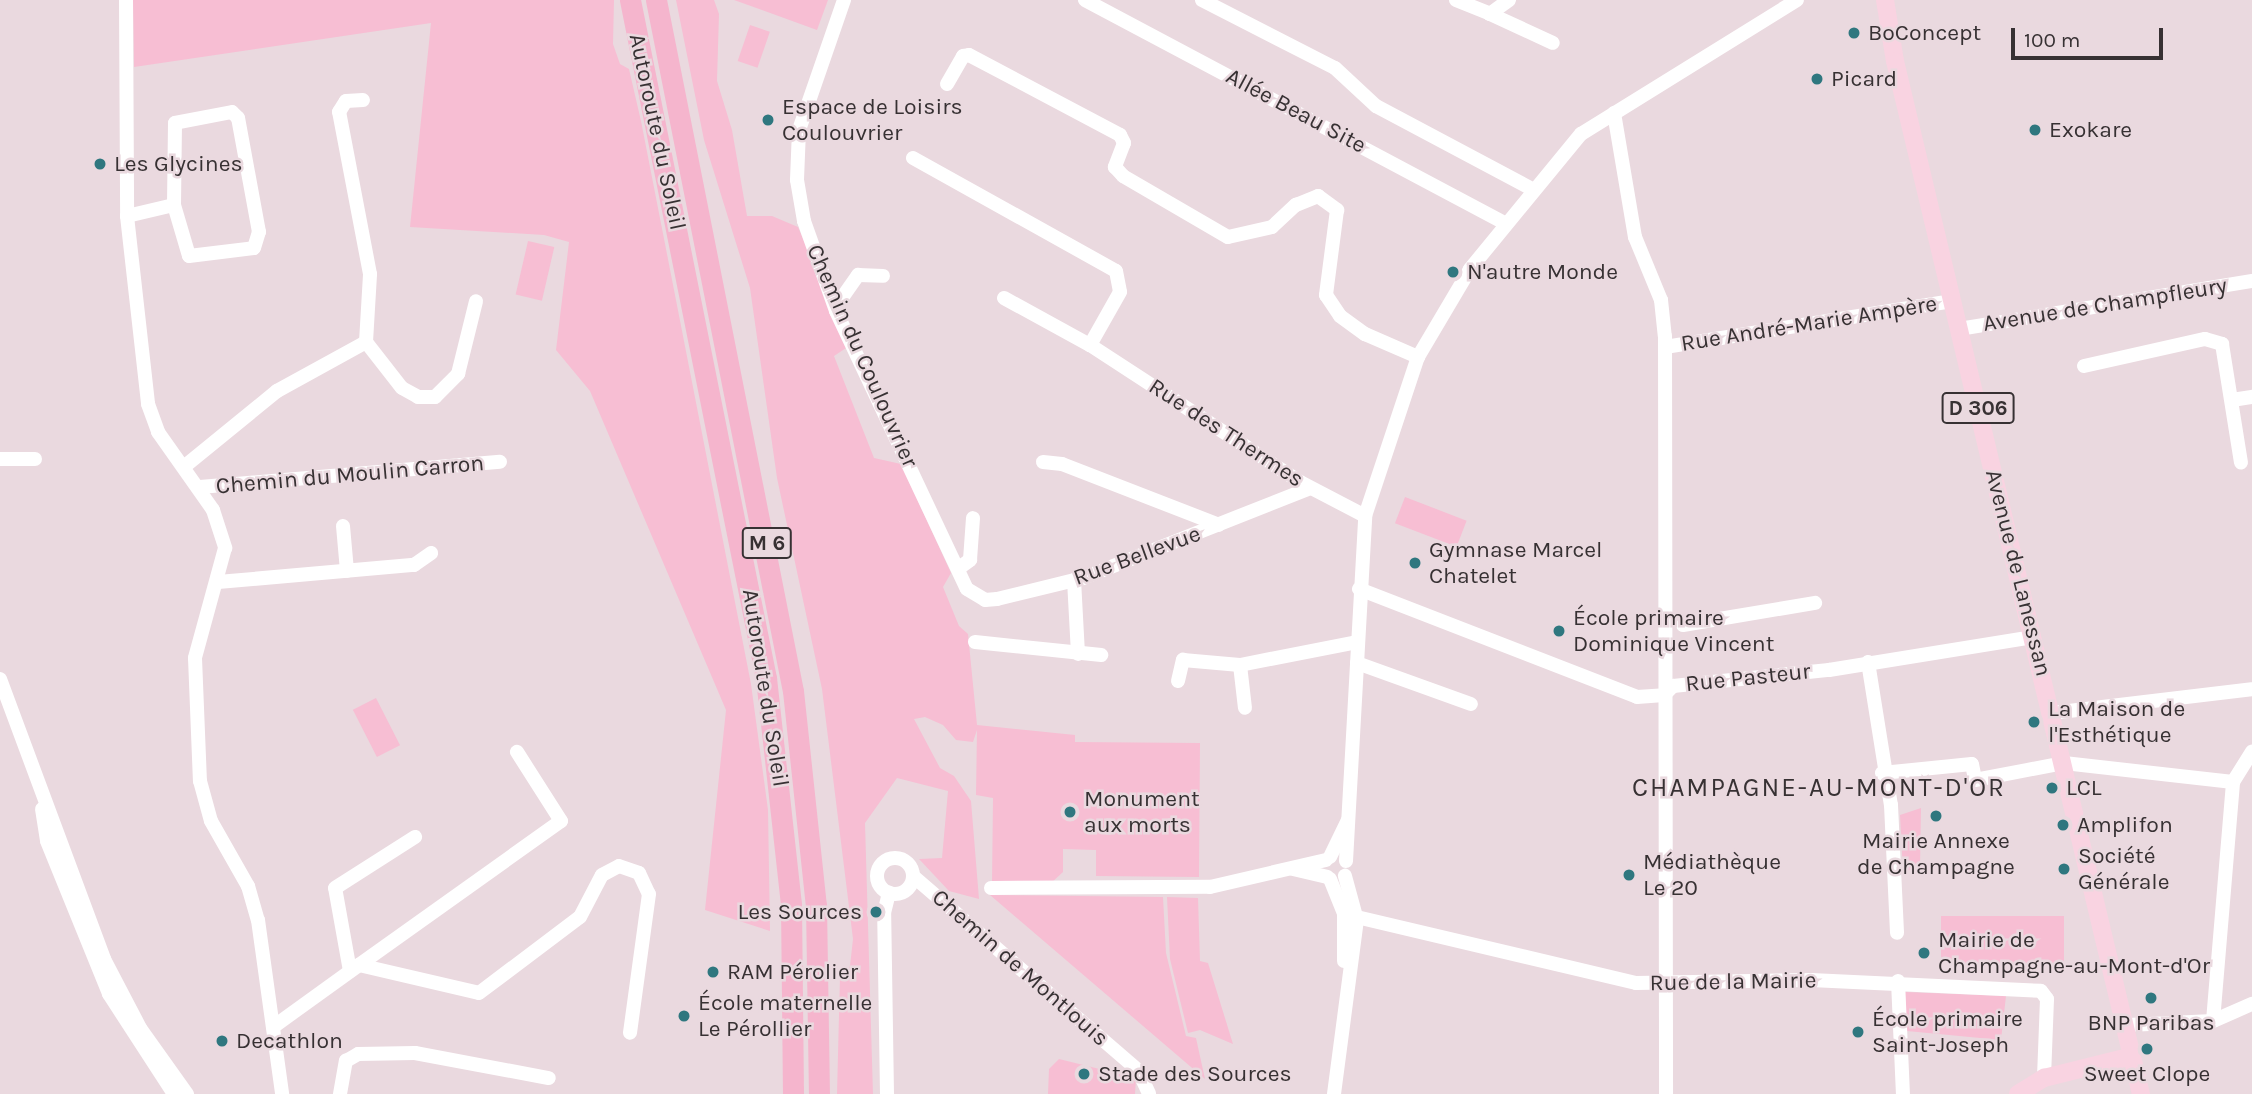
<!DOCTYPE html>
<html>
<head>
<meta charset="utf-8">
<style>
  body { margin:0 }
  #map { position:relative; width:2252px; height:1094px; overflow:hidden; background:#ead9df; font-family:Karla,sans-serif }
  div>[style] { position:absolute }
  [style*='--x'] { left:calc(var(--x)*1px); top:calc(var(--y)*1px); width:calc(var(--w)*1px); rotate:calc(var(--a)*1deg) }
  .green>* { inset:0; background:#f7bed3; transform-origin:0 0 }
  .minor>* { height:14px; margin:-7px; padding:0 7px; transform-origin:7px; border-radius:7px; background:#fff }
  .minor>.ring { margin:-7px; padding:0; box-sizing:content-box; background:none; border:14px solid #fff; border-radius:50% }
  .major>* { height:18px; margin:-9px; padding:0 9px; transform-origin:9px; border-radius:9px; background:#f9d3e1 }
  .highway>* { height:21px; margin:-10.5px; padding:0 10.5px; transform-origin:10.5px; border-radius:10.5px; background:#f5b5cd }
  .dots>* { width:19px; height:19px; translate:-50% -50%; box-sizing:border-box; border:4px solid #ead9df; border-radius:50% }
  span { translate:-50% -50%; white-space:nowrap; text-align:center; line-height:1.15; -webkit-text-stroke:5px #ead9df; paint-order:stroke }
  .shield-label span { padding:2px 5px; background:#ead9df; border:2px solid; border-radius:5px; -webkit-text-stroke-width:0 }
  .shield-label { font-size:21px; color:#373133; font-weight:700 }
  .poi-label { font-size:23px; color:#373133 }
  .left { translate:0 -50%; text-align:left }
  .right { translate:-100% -50%; text-align:right }
  .street-label { font-size:23px; color:#373133 }
  .quarter-label { font-size:26px; color:#373133; letter-spacing:2px }
  .scale { position:absolute; left:2011px; top:28px; width:152px; height:32px; box-sizing:border-box; border:4px solid #373133; border-top:0; padding-left:9px; font-size:21px; line-height:24px; white-space:nowrap; color:#373133; -webkit-text-stroke:5px #ead9df; paint-order:stroke }
</style>
</head>
<body>
<div id="map">
  <div class="green">
    <i style="clip-path:polygon(133px 0,614px 0,613px 44px,620px 64px,629px 69px,641px 121px,751px 684px,768px 810px,770px 931px,705px 910px,726px 710px,590px 391px,556px 350px,569px 242px,544px 235px,410px 227px,431px 23px,134px 67px)"></i>
    <i style="clip-path:polygon(676px 0,714px 0,719px 14px,717px 81px,732px 130px,747px 216px,772px 216px,798px 227px,849px 346px,834px 356px,874px 458px,901px 464px,951px 573px,943px 587px,959px 626px,968px 634px,977px 725px,1075px 735px,1075px 742px,1200px 743px,1199px 877px,1096px 876px,1096px 850px,1063px 849px,1063px 872px,1050px 884px,992px 883px,993px 798px,976px 795px,977px 730px,973px 742px,956px 740px,943px 725px,925px 717px,914px 719px,940px 768px,954px 776px,971px 801px,979px 899px,949px 891px,919px 859px,942px 858px,948px 791px,897px 778px,865px 823px,873px 1094px,837px 1094px,840px 976px,850px 966px,853px 939px,822px 689px,777px 478px,750px 288px,704px 140px)"></i>
    <i style="clip-path:polygon(734px 0,828px 0,817px 30px)"></i>
    <i style="left:750px;top:25px;width:21px;height:38px;rotate:19deg"></i>
    <i style="left:528px;top:241px;width:27px;height:55px;rotate:13deg"></i>
    <i style="left:1405px;top:497px;width:66px;height:28px;rotate:21deg"></i>
    <i style="left:376px;top:698px;width:53px;height:26px;rotate:63deg"></i>
    <i style="clip-path:polygon(1921px 808px,1920px 869px,1903px 871px,1900px 815px)"></i>
    <i style="clip-path:polygon(990px 895px,1163px 897px,1166px 953px,1186px 1036px,1196px 1038px,1205px 1079px)"></i>
    <i style="clip-path:polygon(1167px 897px,1198px 898px,1200px 961px,1208px 963px,1233px 1044px,1200px 1030px,1188px 1033px,1170px 959px)"></i>
    <i style="left:1941px;top:916px;width:123px;height:47px"></i>
    <i style="clip-path:polygon(1905px 992px,2006px 996px,2001px 1040px,1907px 1031px)"></i>
    <i style="clip-path:polygon(1059px 1059px,1136px 1078px,1135px 1094px,1048px 1094px,1049px 1069px)"></i>
  </div>
  <div class="minor">
    <i style="--x:126;--y:0;--w:216;--a:89.7"></i>
    <i style="--x:127;--y:216;--w:189;--a:83.6"></i>
    <i style="--x:148;--y:404;--w:30;--a:70"></i>
    <i style="--x:158;--y:432;--w:95;--a:54.8"></i>
    <i style="--x:213;--y:510;--w:40;--a:72"></i>
    <i style="--x:225;--y:548;--w:114;--a:105.3"></i>
    <i style="--x:195;--y:658;--w:123;--a:87.7"></i>
    <i style="--x:200;--y:781;--w:41;--a:74.6"></i>
    <i style="--x:211;--y:821;--w:75;--a:60.4"></i>
    <i style="--x:248;--y:886;--w:35;--a:74"></i>
    <i style="--x:258;--y:920;--w:176;--a:82.1"></i>
    <i style="--x:844;--y:0;--w:138;--a:109.1"></i>
    <i style="--x:799;--y:130;--w:50;--a:92.3"></i>
    <i style="--x:797;--y:180;--w:42;--a:80.3"></i>
    <i style="--x:804;--y:221;--w:96;--a:70.4"></i>
    <i style="--x:836;--y:311;--w:307;--a:64.8"></i>
    <i style="--x:967;--y:589;--w:21;--a:31"></i>
    <i style="--x:985;--y:600;--w:12;--a:-5"></i>
    <i style="--x:997;--y:599;--w:89;--a:-13.7"></i>
    <i style="--x:1083;--y:578;--w:244;--a:-21.6"></i>
    <i style="--x:1085;--y:0;--w:477;--a:28"></i>
    <i style="--x:1202;--y:0;--w:149;--a:27.1"></i>
    <i style="--x:1335;--y:68;--w:56;--a:42.8"></i>
    <i style="--x:1376;--y:106;--w:177;--a:28"></i>
    <i style="--x:1456;--y:0;--w:37;--a:22"></i>
    <i style="--x:1509;--y:0;--w:24;--a:144"></i>
    <i style="--x:1490;--y:14;--w:69;--a:24.7"></i>
    <i style="--x:947;--y:84;--w:32;--a:-60"></i>
    <i style="--x:963;--y:56;--w:6;--a:-9"></i>
    <i style="--x:969;--y:55;--w:171;--a:27.9"></i>
    <i style="--x:1120;--y:135;--w:9;--a:63"></i>
    <i style="--x:1124;--y:143;--w:26;--a:111"></i>
    <i style="--x:1115;--y:167;--w:12;--a:48"></i>
    <i style="--x:1123;--y:176;--w:121;--a:30.2"></i>
    <i style="--x:1228;--y:237;--w:45;--a:-12.8"></i>
    <i style="--x:1272;--y:227;--w:33;--a:-43"></i>
    <i style="--x:1296;--y:205;--w:24;--a:-22"></i>
    <i style="--x:1318;--y:196;--w:24;--a:36"></i>
    <i style="--x:1337;--y:210;--w:86;--a:97.4"></i>
    <i style="--x:1326;--y:295;--w:25;--a:56"></i>
    <i style="--x:1340;--y:316;--w:31;--a:36"></i>
    <i style="--x:1365;--y:334;--w:58;--a:23.5"></i>
    <i style="--x:1614;--y:113;--w:126;--a:80.4"></i>
    <i style="--x:1635;--y:237;--w:68;--a:67.6"></i>
    <i style="--x:1661;--y:300;--w:36;--a:84"></i>
    <i style="--x:1665;--y:336;--w:758;--a:89.92"></i>
    <i style="--x:913;--y:158;--w:232;--a:29.1"></i>
    <i style="--x:1116;--y:271;--w:21;--a:79"></i>
    <i style="--x:1120;--y:292;--w:61;--a:119.5"></i>
    <i style="--x:1090;--y:345;--w:251;--a:33.1"></i>
    <i style="--x:1300;--y:482;--w:73;--a:27.6"></i>
    <i style="--x:127;--y:216;--w:48;--a:-13.2"></i>
    <i style="--x:174;--y:205;--w:53;--a:73.6"></i>
    <i style="--x:189;--y:256;--w:65;--a:-7"></i>
    <i style="--x:254;--y:248;--w:17;--a:-73"></i>
    <i style="--x:259;--y:232;--w:116;--a:-100.4"></i>
    <i style="--x:238;--y:118;--w:8;--a:-135"></i>
    <i style="--x:232;--y:112;--w:58;--a:169.1"></i>
    <i style="--x:175;--y:123;--w:82;--a:90.7"></i>
    <i style="--x:1004;--y:298;--w:98;--a:28.7"></i>
    <i style="--x:837;--y:305;--w:37;--a:-55"></i>
    <i style="--x:858;--y:275;--w:25;--a:2"></i>
    <i style="--x:1959;--y:329;--w:297;--a:-9.3"></i>
    <i style="--x:366;--y:342;--w:58;--a:52"></i>
    <i style="--x:402;--y:388;--w:18;--a:29"></i>
    <i style="--x:418;--y:397;--w:17;--a:0"></i>
    <i style="--x:435;--y:397;--w:33;--a:-45"></i>
    <i style="--x:458;--y:374;--w:75;--a:-76.1"></i>
    <i style="--x:1665;--y:347;--w:291;--a:-9.1"></i>
    <i style="--x:2084;--y:366;--w:124;--a:-12.6"></i>
    <i style="--x:2205;--y:339;--w:18;--a:16"></i>
    <i style="--x:2222;--y:344;--w:120;--a:80.9"></i>
    <i style="--x:2232;--y:400;--w:20;--a:-9"></i>
    <i style="--x:0;--y:459;--w:35;--a:0"></i>
    <i style="--x:1043;--y:462;--w:19;--a:6"></i>
    <i style="--x:1062;--y:464;--w:168;--a:21.2"></i>
    <i style="--x:185;--y:466;--w:119;--a:-39.2"></i>
    <i style="--x:277;--y:391;--w:102;--a:-28.8"></i>
    <i style="--x:366;--y:342;--w:68;--a:-86.6"></i>
    <i style="--x:370;--y:274;--w:165;--a:-100.8"></i>
    <i style="--x:339;--y:112;--w:13;--a:-58"></i>
    <i style="--x:346;--y:101;--w:17;--a:-3"></i>
    <i style="--x:200;--y:487;--w:301;--a:-4.8"></i>
    <i style="--x:343;--y:526;--w:45;--a:84.9"></i>
    <i style="--x:959;--y:568;--w:14;--a:-36"></i>
    <i style="--x:970;--y:560;--w:42;--a:-85.9"></i>
    <i style="--x:1074;--y:580;--w:74;--a:86.9"></i>
    <i style="--x:218;--y:582;--w:197;--a:-5"></i>
    <i style="--x:414;--y:565;--w:21;--a:-35"></i>
    <i style="--x:1359;--y:589;--w:298;--a:21.2"></i>
    <i style="--x:1637;--y:697;--w:27;--a:-4"></i>
    <i style="--x:1664;--y:695;--w:13;--a:-45"></i>
    <i style="--x:1673;--y:686;--w:157;--a:-5.9"></i>
    <i style="--x:1829;--y:670;--w:207;--a:-9.2"></i>
    <i style="--x:1683;--y:625;--w:134;--a:-9.5"></i>
    <i style="--x:975;--y:642;--w:127;--a:5.9"></i>
    <i style="--x:1868;--y:662;--w:145;--a:80.9"></i>
    <i style="--x:1891;--y:805;--w:128;--a:87.3"></i>
    <i style="--x:1357;--y:663;--w:121;--a:19.8"></i>
    <i style="--x:1240;--y:665;--w:43;--a:83.4"></i>
    <i style="--x:0;--y:679;--w:299;--a:69.6"></i>
    <i style="--x:104;--y:959;--w:78;--a:62.4"></i>
    <i style="--x:140;--y:1028;--w:81;--a:54.5"></i>
    <i style="--x:1178;--y:681;--w:22;--a:-77"></i>
    <i style="--x:1183;--y:660;--w:57;--a:5"></i>
    <i style="--x:1240;--y:665;--w:119;--a:-11.1"></i>
    <i style="--x:2052;--y:713;--w:201;--a:-6.8"></i>
    <i style="--x:1882;--y:773;--w:90;--a:-5.7"></i>
    <i style="--x:1972;--y:764;--w:16;--a:79"></i>
    <i style="--x:1975;--y:780;--w:91;--a:-10.8"></i>
    <i style="--x:2064;--y:763;--w:170;--a:6.4"></i>
    <i style="--x:42;--y:809;--w:32;--a:81"></i>
    <i style="--x:47;--y:841;--w:165;--a:67.9"></i>
    <i style="--x:109;--y:994;--w:119;--a:57"></i>
    <i style="--x:1330;--y:857;--w:41;--a:-64.1"></i>
    <i class="ring" style="left:877px;top:858px;width:22px;height:22px"></i>
    <i style="--x:1346;--y:861;--w:346;--a:-86.8"></i>
    <i style="--x:1365;--y:516;--w:168;--a:-71.6"></i>
    <i style="--x:1418;--y:357;--w:102;--a:-59.4"></i>
    <i style="--x:1470;--y:269;--w:175;--a:-50.6"></i>
    <i style="--x:1581;--y:134;--w:254;--a:-31.8"></i>
    <i style="--x:1293;--y:869;--w:35;--a:13"></i>
    <i style="--x:913;--y:876;--w:297;--a:40.8"></i>
    <i style="--x:1138;--y:1070;--w:26;--a:65"></i>
    <i style="--x:1330;--y:879;--w:38;--a:68"></i>
    <i style="--x:1344;--y:914;--w:47;--a:90"></i>
    <i style="--x:991;--y:888;--w:219;--a:-0.3"></i>
    <i style="--x:1210;--y:887;--w:119;--a:-13.1"></i>
    <i style="--x:1344;--y:914;--w:300;--a:13.3"></i>
    <i style="--x:1636;--y:983;--w:175;--a:-1"></i>
    <i style="--x:1811;--y:980;--w:230;--a:2.7"></i>
    <i style="--x:2041;--y:991;--w:10;--a:53"></i>
    <i style="--x:2047;--y:999;--w:79;--a:92.2"></i>
    <i style="--x:359;--y:965;--w:248;--a:-35.5"></i>
    <i style="--x:561;--y:821;--w:82;--a:-122.5"></i>
    <i style="--x:350;--y:971;--w:84;--a:-100.2"></i>
    <i style="--x:335;--y:888;--w:95;--a:-32.5"></i>
    <i style="--x:1898;--y:981;--w:113;--a:87.5"></i>
    <i style="--x:2213;--y:1021;--w:240;--a:-85.2"></i>
    <i style="--x:2233;--y:782;--w:36;--a:-58"></i>
    <i style="--x:2128;--y:1025;--w:85;--a:-2.7"></i>
    <i style="--x:2213;--y:1021;--w:43;--a:-23.6"></i>
    <i style="--x:273;--y:1027;--w:106;--a:-35.8"></i>
    <i style="--x:359;--y:965;--w:123;--a:13.1"></i>
    <i style="--x:479;--y:993;--w:126;--a:-37"></i>
    <i style="--x:580;--y:917;--w:47;--a:-62.4"></i>
    <i style="--x:602;--y:875;--w:19;--a:-28"></i>
    <i style="--x:619;--y:866;--w:21;--a:19"></i>
    <i style="--x:639;--y:873;--w:23;--a:65"></i>
    <i style="--x:649;--y:894;--w:140;--a:97.8"></i>
    <i style="--x:340;--y:1094;--w:34;--a:-80"></i>
    <i style="--x:346;--y:1061;--w:14;--a:-30"></i>
    <i style="--x:358;--y:1054;--w:57;--a:-1"></i>
    <i style="--x:415;--y:1053;--w:136;--a:10.6"></i>
    <i style="--x:887;--y:1094;--w:181;--a:-90.9"></i>
    <i style="--x:884;--y:913;--w:21;--a:-76"></i>
    <i style="--x:1334;--y:1094;--w:176;--a:-82.5"></i>
    <i style="--x:1357;--y:920;--w:46;--a:-105.3"></i>
  </div>
  <div class="major">
    <i style="--x:1885;--y:0;--w:62;--a:80.7"></i>
    <i style="--x:1895;--y:61;--w:1062;--a:76.61"></i>
    <i style="--x:2018;--y:1094;--w:31;--a:-32"></i>
    <i style="--x:2044;--y:1078;--w:91;--a:-14"></i>
  </div>
  <div class="highway">
    <i style="--x:630;--y:0;--w:692;--a:78.66"></i>
    <i style="--x:766;--y:678;--w:227;--a:83.7"></i>
    <i style="--x:791;--y:904;--w:190;--a:89.4"></i>
    <i style="--x:656;--y:0;--w:704;--a:78.79"></i>
    <i style="--x:793;--y:691;--w:215;--a:83.9"></i>
    <i style="--x:816;--y:905;--w:189;--a:89.1"></i>
  </div>
  <div class="dots">
    <i style="left:1854px;top:33px;background:#2f777f"></i>
    <i style="left:1817px;top:79px;background:#2f777f"></i>
    <i style="left:768px;top:120px;background:#2f777f"></i>
    <i style="left:2035px;top:130px;background:#2f777f"></i>
    <i style="left:100px;top:164px;background:#2f777f"></i>
    <i style="left:1453px;top:272px;background:#2f777f"></i>
    <i style="left:1415px;top:563px;background:#2f777f"></i>
    <i style="left:1559px;top:631px;background:#2f777f"></i>
    <i style="left:2034px;top:722px;background:#2f777f"></i>
    <i style="left:2052px;top:788px;background:#2f777f"></i>
    <i style="left:1070px;top:812px;background:#2f777f"></i>
    <i style="left:1936px;top:816px;background:#2f777f"></i>
    <i style="left:2063px;top:825px;background:#2f777f"></i>
    <i style="left:2064px;top:869px;background:#2f777f"></i>
    <i style="left:1629px;top:875px;background:#2f777f"></i>
    <i style="left:876px;top:912px;background:#2f777f"></i>
    <i style="left:1924px;top:953px;background:#2f777f"></i>
    <i style="left:713px;top:972px;background:#2f777f"></i>
    <i style="left:2151px;top:998px;background:#2f777f"></i>
    <i style="left:684px;top:1016px;background:#2f777f"></i>
    <i style="left:1858px;top:1032px;background:#2f777f"></i>
    <i style="left:222px;top:1041px;background:#2f777f"></i>
    <i style="left:2147px;top:1049px;background:#2f777f"></i>
    <i style="left:1084px;top:1074px;background:#2f777f"></i>
  </div>
  <div class="shield-label">
    <span style="left:1978px;top:408px">D 306</span>
    <span style="left:767px;top:543px">M 6</span>
  </div>
  <div class="poi-label">
    <span class="left" style="left:1868px;top:33px">BoConcept</span>
    <span class="left" style="left:1831px;top:79px">Picard</span>
    <span class="left" style="left:782px;top:120px">Espace de Loisirs<br>Coulouvrier</span>
    <span class="left" style="left:2049px;top:130px">Exokare</span>
    <span class="left" style="left:114px;top:164px">Les Glycines</span>
    <span class="left" style="left:1467px;top:272px">N'autre Monde</span>
    <span class="left" style="left:1429px;top:563px">Gymnase Marcel<br>Chatelet</span>
    <span class="left" style="left:1573px;top:631px">École primaire<br>Dominique Vincent</span>
    <span class="left" style="left:2048px;top:722px">La Maison de<br>l'Esthétique</span>
    <span class="left" style="left:2066px;top:788px">LCL</span>
    <span class="left" style="left:1084px;top:812px">Monument<br>aux morts</span>
    <span class="left" style="left:2077px;top:825px">Amplifon</span>
    <span style="left:1936px;top:854px">Mairie Annexe<br>de Champagne</span>
    <span class="left" style="left:2078px;top:869px">Société<br>Générale</span>
    <span class="left" style="left:1643px;top:875px">Médiathèque<br>Le 20</span>
    <span class="right" style="left:862px;top:912px">Les Sources</span>
    <span class="left" style="left:1938px;top:953px">Mairie de<br>Champagne-au-Mont-d'Or</span>
    <span class="left" style="left:727px;top:972px">RAM Pérolier</span>
    <span class="left" style="left:698px;top:1016px">École maternelle<br>Le Pérollier</span>
    <span class="left" style="left:1872px;top:1032px">École primaire<br>Saint-Joseph</span>
    <span style="left:2151px;top:1023px">BNP Paribas</span>
    <span class="left" style="left:236px;top:1041px">Decathlon</span>
    <span class="left" style="left:1098px;top:1074px">Stade des Sources</span>
    <span style="left:2147px;top:1074px">Sweet Clope</span>
  </div>
  <div class="street-label">
    <span style="left:1296px;top:111px;rotate:28deg">Allée Beau Site</span>
    <span style="left:657px;top:132px;rotate:78deg">Autoroute du Soleil</span>
    <span style="left:2105px;top:305px;rotate:-9deg">Avenue de Champfleury</span>
    <span style="left:1809px;top:324px;rotate:-9deg">Rue André-Marie Ampère</span>
    <span style="left:862px;top:356px;rotate:66deg">Chemin du Coulouvrier</span>
    <span style="left:1226px;top:433px;rotate:33deg">Rue des Thermes</span>
    <span style="left:350px;top:475px;rotate:-5deg">Chemin du Moulin Carron</span>
    <span style="left:1137px;top:556px;rotate:-20deg">Rue Bellevue</span>
    <span style="left:2018px;top:573px;rotate:76deg">Avenue de Lanessan</span>
    <span style="left:1748px;top:678px;rotate:-6deg">Rue Pasteur</span>
    <span style="left:765px;top:688px;rotate:81deg">Autoroute du Soleil</span>
    <span style="left:1020px;top:968px;rotate:41deg">Chemin de Montlouis</span>
    <span style="left:1733px;top:982px;rotate:-1deg">Rue de la Mairie</span>
  </div>
  <div class="quarter-label">
    <span style="left:1819px;top:788px">CHAMPAGNE-AU-MONT-D'OR</span>
  </div>
  <div class="scale">100 m</div>
</div>
</body>
</html>
